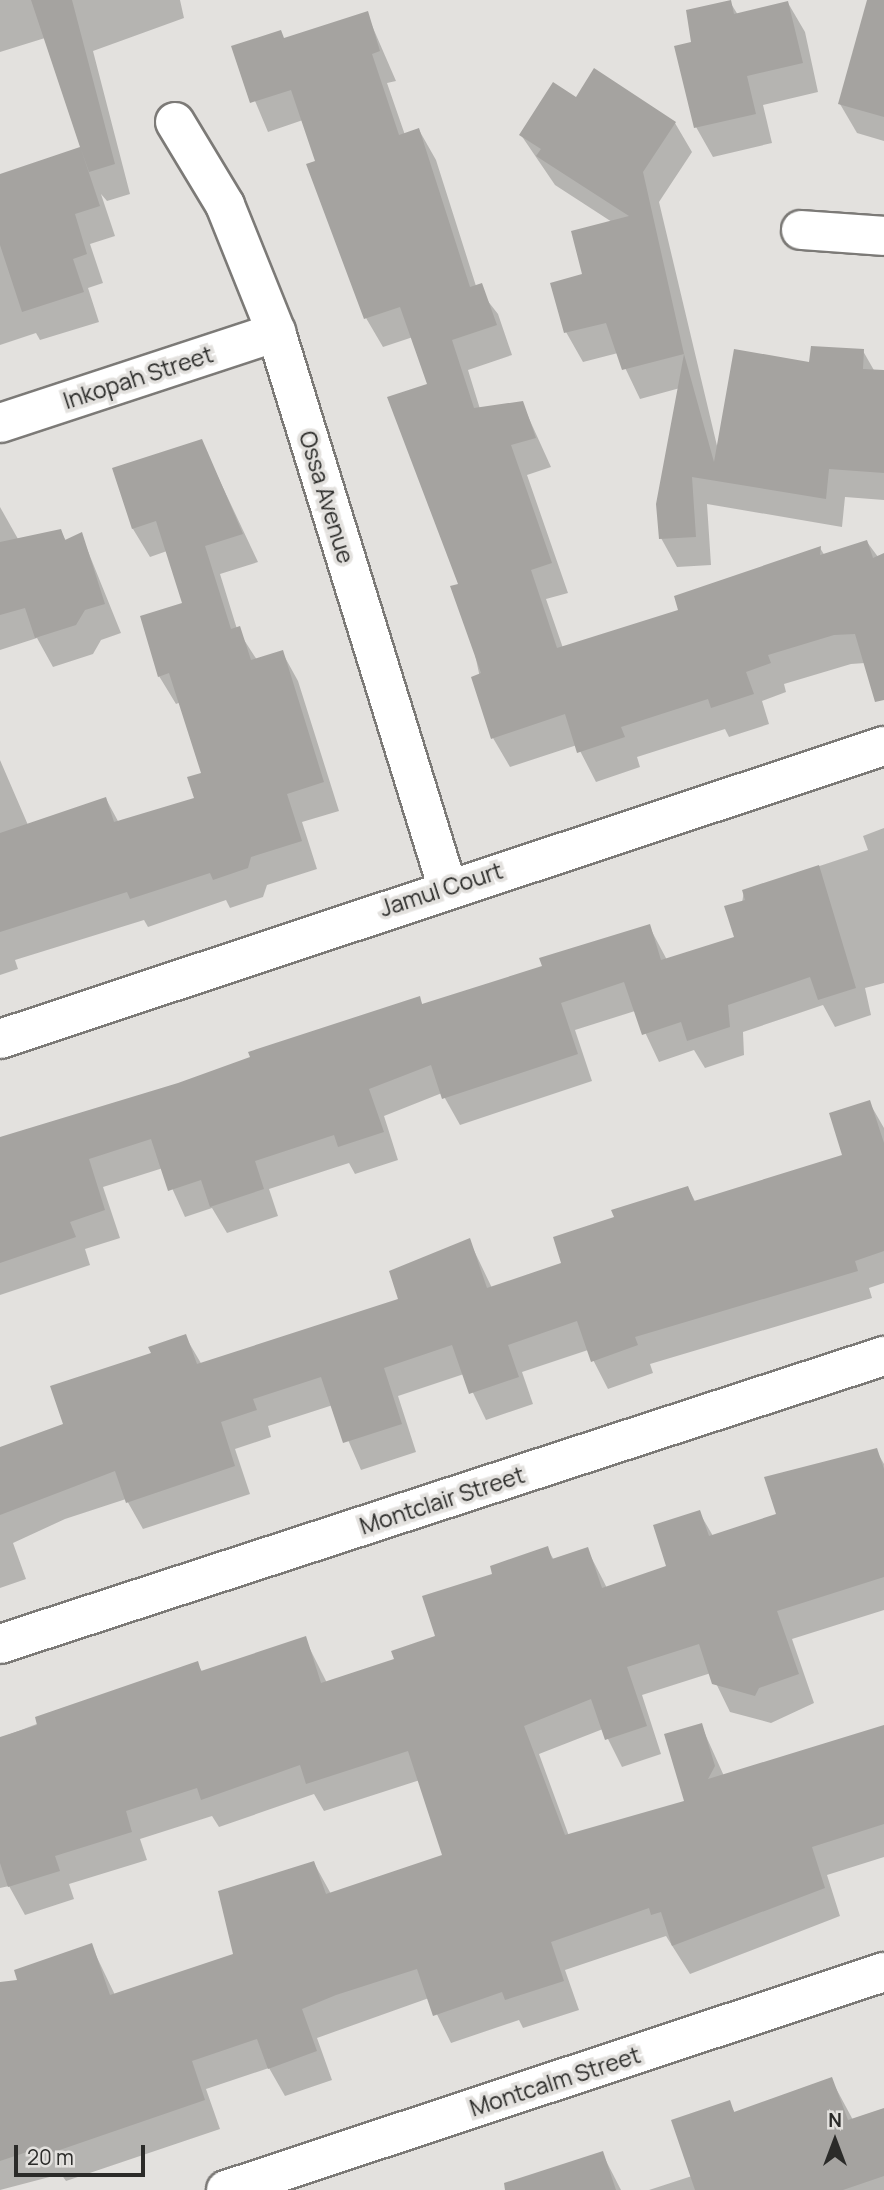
<!DOCTYPE html>
<html>
<head>
<meta charset="utf-8">
<style>
  body { margin:0 }
  #map { position:relative; width:884px; height:2190px; overflow:hidden; background:#e3e1de; font-family:Manrope,sans-serif }
  div>[style] { position:absolute }
  [style*='--x'] { left:calc(var(--x)*1px); top:calc(var(--y)*1px); width:calc(var(--w)*1px); rotate:calc(var(--a)*1deg) }
  .shadow>* { inset:0; background:#0003 }
  .building>* { inset:0; background:#a5a3a0 }
  .roads { filter:drop-shadow(2px 0 #7c7a77) drop-shadow(-2px 0 #7c7a77) drop-shadow(0 2px #7c7a77) drop-shadow(0 -2px #7c7a77) }
  .street>* { height:38px; margin:-19px; padding:0 19px; transform-origin:19px; border-radius:19px; background:#fff }
  span { translate:-50% -50%; white-space:nowrap; text-align:center; line-height:1.15; -webkit-text-stroke:7px #e3e1de; paint-order:stroke }
  .street-label { font-size:23px; color:#2b2b29 }
  .north { position:absolute; left:800px; top:2106px; width:70px; height:70px; -webkit-text-stroke:5px #e3e1de; paint-order:stroke; rotate:0deg; font-size:19px; font-weight:700; line-height:28px; text-align:center; color:#2b2b29 }
  .north::after { content:''; display:block; margin:auto; width:24px; height:32px; background:#2b2b29; clip-path:polygon(50% 0,100% 100%,50% 72%,0 100%) }
  .scale { position:absolute; left:14px; top:2145px; width:131px; height:32px; box-sizing:border-box; border:4px solid #2b2b29; border-top:0; padding-left:9px; font-size:21px; line-height:24px; white-space:nowrap; color:#2b2b29; -webkit-text-stroke:5px #e3e1de; paint-order:stroke }
</style>
</head>
<body>
<div id="map">
  <div class="shadow">
    <i style="clip-path:polygon(0 0,180px 0,184px 18px,93px 51px,130px 194px,107px 201px,101px 194px,115px 236px,90px 244px,103px 283px,88px 288px,99px 322px,40px 340px,36px 333px,0 345px,0 189px,6px 174px,83px 148px,45px 38px,0 52px)"></i>
    <i style="clip-path:polygon(730px 2px,738px 15px,788px 3px,805px 32px,818px 92px,763px 105px,772px 143px,713px 157px,696px 127px,693px 43px)"></i>
    <i style="clip-path:polygon(367px 14px,396px 81px,387px 83px,405px 135px,419px 130px,436px 160px,476px 286px,498px 314px,512px 355px,468px 370px,480px 409px,522px 403px,551px 467px,527px 475px,568px 593px,546px 599px,563px 648px,680px 611px,820px 548px,825px 556px,867px 542px,884px 565px,884px 696px,865px 663px,851px 664px,784px 684px,786px 692px,762px 701px,769px 724px,729px 737px,725px 729px,637px 757px,640px 767px,596px 782px,577px 745px,510px 767px,493px 738px,460px 585px,430px 386px,413px 337px,383px 347px,366px 318px,303px 120px,268px 132px,233px 48px,285px 40px)"></i>
    <i style="clip-path:polygon(884px 37px,884px 141px,857px 133px,840px 104px)"></i>
    <i style="clip-path:polygon(576px 99px,675px 123px,692px 152px,659px 202px,718px 450px,811px 364px,863px 351px,875px 372px,884px 372px,884px 500px,845px 497px,842px 527px,707px 504px,711px 565px,677px 567px,661px 538px,680px 388px,640px 399px,618px 353px,583px 362px,566px 332px,612px 222px,555px 185px,521px 135px)"></i>
    <i style="clip-path:polygon(201px 441px,258px 562px,220px 574px,237px 629px,257px 660px,282px 652px,298px 681px,339px 811px,302px 822px,317px 869px,267px 885px,263px 897px,230px 908px,226px 900px,148px 927px,144px 920px,15px 960px,18px 969px,0 975px,0 760px,28px 825px,106px 799px,119px 823px,196px 799px,203px 774px,181px 702px,176px 704px,159px 676px,184px 604px,167px 551px,150px 557px,133px 529px,114px 469px)"></i>
    <i style="clip-path:polygon(0 507px,18px 539px,61px 531px,66px 541px,81px 534px,121px 633px,101px 640px,93px 654px,53px 667px,37px 638px,0 650px)"></i>
    <i style="clip-path:polygon(884px 828px,884px 983px,865px 988px,871px 1015px,835px 1027px,823px 1005px,743px 1032px,744px 1055px,705px 1068px,694px 1050px,659px 1062px,635px 1011px,575px 1030px,592px 1081px,460px 1125px,442px 1093px,384px 1116px,398px 1160px,355px 1174px,349px 1163px,269px 1189px,278px 1216px,227px 1233px,212px 1208px,185px 1217px,163px 1168px,103px 1187px,120px 1238px,85px 1249px,90px 1265px,0 1295px,0 1140px,179px 1085px,419px 998px,423px 1006px,544px 967px,649px 926px,667px 960px,736px 938px,744px 891px,868px 850px,863px 836px)"></i>
    <i style="clip-path:polygon(869px 1102px,884px 1128px,884px 1283px,869px 1288px,872px 1298px,650px 1364px,653px 1373px,608px 1389px,588px 1350px,522px 1372px,533px 1404px,486px 1420px,464px 1374px,398px 1396px,416px 1452px,361px 1470px,333px 1405px,268px 1426px,271px 1437px,235px 1449px,250px 1494px,143px 1529px,126px 1499px,65px 1519px,13px 1543px,26px 1579px,0 1588px,0 1449px,65px 1426px,185px 1336px,202px 1365px,400px 1300px,469px 1240px,492px 1288px,564px 1264px,616px 1219px,688px 1188px,696px 1203px,845px 1156px)"></i>
    <i style="clip-path:polygon(876px 1450px,884px 1464px,884px 1610px,792px 1639px,814px 1703px,771px 1723px,730px 1712px,711px 1673px,642px 1695px,661px 1754px,622px 1767px,603px 1729px,539px 1754px,569px 1836px,686px 1802px,701px 1725px,724px 1776px,884px 1726px,884px 1857px,827px 1875px,840px 1916px,690px 1974px,666px 1936px,565px 1970px,579px 2010px,523px 2028px,519px 2020px,451px 2043px,429px 1998px,317px 2038px,332px 2080px,285px 2096px,269px 2068px,206px 2089px,220px 2129px,66px 2181px,61px 2174px,0 2190px,0 2044px,91px 1945px,115px 1995px,235px 1955px,314px 1863px,331px 1894px,444px 1856px,420px 1780px,324px 1811px,314px 1794px,219px 1827px,212px 1816px,140px 1839px,147px 1860px,69px 1884px,74px 1899px,25px 1915px,9px 1886px,0 1888px,0 1738px,197px 1663px,203px 1673px,305px 1639px,327px 1683px,396px 1660px,438px 1638px,495px 1575px,547px 1548px,554px 1560px,587px 1549px,607px 1588px,668px 1568px,699px 1512px,713px 1536px,778px 1515px,767px 1479px)"></i>
    <i style="clip-path:polygon(831px 2079px,853px 2120px,884px 2110px,884px 2190px,649px 2190px,692px 2176px,729px 2102px,735px 2113px)"></i>
    <i style="clip-path:polygon(602px 2153px,621px 2190px,564px 2190px)"></i>
  </div>
  <div class="building">
    <i style="clip-path:polygon(31px 0,72px 0,115px 164px,89px 172px,81px 149px,100px 206px,75px 214px,87px 254px,73px 259px,84px 292px,22px 312px,0 245px,0 174px,80px 147px)"></i>
    <i style="clip-path:polygon(731px 0,734px 14px,788px 1px,803px 63px,747px 76px,756px 114px,694px 128px,674px 46px,691px 42px,686px 10px)"></i>
    <i style="clip-path:polygon(867px 0,884px 0,884px 117px,838px 104px)"></i>
    <i style="clip-path:polygon(368px 11px,380px 51px,372px 54px,399px 135px,419px 128px,470px 287px,482px 283px,497px 325px,452px 340px,474px 408px,523px 401px,536px 438px,511px 445px,552px 563px,531px 570px,557px 648px,678px 610px,674px 596px,821px 546px,820px 555px,867px 540px,873px 558px,884px 553px,884px 700px,875px 702px,855px 634px,834px 635px,768px 655px,771px 663px,746px 672px,754px 694px,711px 708px,708px 699px,621px 727px,625px 737px,577px 753px,565px 714px,491px 739px,471px 677px,481px 673px,450px 586px,458px 584px,387px 397px,427px 384px,400px 307px,364px 319px,306px 164px,315px 161px,291px 90px,250px 103px,231px 46px,281px 30px,284px 38px)"></i>
    <i style="clip-path:polygon(594px 68px,676px 122px,643px 172px,684px 354px,622px 370px,606px 323px,564px 333px,550px 283px,582px 274px,571px 231px,629px 216px,536px 156px,541px 149px,519px 135px,553px 82px,576px 97px)"></i>
    <i style="clip-path:polygon(811px 346px,864px 349px,863px 369px,884px 370px,884px 473px,829px 469px,826px 499px,692px 477px,696px 537px,659px 539px,656px 504px,684px 354px,714px 462px,734px 349px,809px 362px)"></i>
    <i style="clip-path:polygon(202px 439px,243px 534px,205px 546px,231px 629px,240px 626px,251px 660px,283px 650px,324px 782px,287px 794px,302px 841px,251px 857px,248px 868px,213px 880px,210px 873px,130px 899px,127px 892px,0 932px,0 833px,106px 797px,114px 822px,194px 798px,187px 777px,201px 773px,169px 673px,158px 677px,140px 616px,182px 603px,156px 521px,132px 529px,112px 468px)"></i>
    <i style="clip-path:polygon(61px 529px,65px 540px,82px 532px,105px 604px,85px 610px,76px 625px,35px 638px,25px 608px,0 615px,0 542px)"></i>
    <i style="clip-path:polygon(819px 865px,856px 988px,818px 1000px,810px 977px,728px 1005px,730px 1027px,687px 1041px,681px 1022px,642px 1035px,624px 982px,561px 1003px,578px 1054px,442px 1099px,431px 1065px,369px 1089px,384px 1132px,338px 1147px,334px 1135px,255px 1161px,264px 1189px,210px 1207px,201px 1180px,168px 1191px,151px 1139px,89px 1159px,105px 1210px,70px 1222px,76px 1237px,0 1263px,0 1137px,178px 1083px,250px 1057px,248px 1052px,420px 996px,422px 1004px,542px 966px,539px 958px,650px 924px,661px 960px,734px 937px,724px 906px,745px 900px,742px 890px)"></i>
    <i style="clip-path:polygon(870px 1100px,884px 1143px,884px 1251px,855px 1261px,858px 1271px,635px 1337px,638px 1345px,591px 1362px,577px 1321px,508px 1345px,519px 1377px,469px 1394px,452px 1345px,384px 1368px,402px 1424px,343px 1443px,321px 1377px,253px 1399px,257px 1410px,221px 1422px,235px 1466px,126px 1503px,115px 1471px,0 1515px,0 1447px,63px 1424px,50px 1386px,151px 1353px,148px 1347px,186px 1334px,197px 1364px,398px 1299px,389px 1271px,470px 1238px,487px 1288px,561px 1263px,553px 1237px,614px 1217px,611px 1210px,688px 1186px,694px 1201px,842px 1155px,829px 1113px)"></i>
    <i style="clip-path:polygon(877px 1448px,884px 1469px,884px 1577px,777px 1611px,799px 1674px,759px 1688px,755px 1696px,712px 1684px,699px 1644px,627px 1667px,647px 1726px,605px 1740px,591px 1699px,524px 1726px,565px 1835px,684px 1801px,664px 1734px,702px 1723px,715px 1766px,708px 1779px,884px 1725px,884px 1824px,812px 1847px,825px 1888px,672px 1946px,661px 1912px,651px 1915px,649px 1908px,551px 1942px,564px 1981px,505px 2000px,502px 1992px,433px 2016px,417px 1969px,336px 1995px,302px 2009px,317px 2051px,268px 2069px,257px 2039px,192px 2061px,205px 2100px,48px 2154px,45px 2146px,0 2161px,0 1982px,17px 1980px,14px 1970px,92px 1943px,110px 1995px,233px 1954px,218px 1891px,314px 1861px,326px 1894px,442px 1855px,408px 1751px,306px 1784px,300px 1765px,201px 1800px,197px 1788px,126px 1811px,132px 1832px,55px 1856px,60px 1871px,8px 1887px,0 1863px,0 1737px,37px 1725px,35px 1717px,198px 1661px,201px 1671px,306px 1636px,321px 1683px,394px 1659px,391px 1651px,435px 1636px,422px 1596px,492px 1574px,490px 1566px,548px 1546px,552px 1559px,588px 1547px,602px 1588px,666px 1566px,653px 1525px,700px 1510px,709px 1536px,776px 1514px,764px 1477px)"></i>
    <i style="clip-path:polygon(832px 2077px,848px 2120px,884px 2108px,884px 2176px,843px 2190px,695px 2190px,671px 2120px,730px 2100px,734px 2112px)"></i>
    <i style="clip-path:polygon(603px 2151px,616px 2190px,505px 2190px,504px 2183px)"></i>
  </div>
  <div class="roads">
    <div class="street">
      <i style="--x:175;--y:122;--w:97;--a:58.9"></i>
      <i style="--x:225;--y:205;--w:137;--a:68.1"></i>
      <i style="--x:276;--y:332;--w:580;--a:72.85"></i>
      <i style="--x:801;--y:230;--w:83;--a:4.1"></i>
      <i style="--x:0;--y:423;--w:291;--a:-18.2"></i>
      <i style="--x:0;--y:1039;--w:931;--a:-18.34"></i>
      <i style="--x:0;--y:1644;--w:930;--a:-18.05"></i>
      <i style="--x:226;--y:2190;--w:693;--a:-18.33"></i>
    </div>
  </div>
  <div class="street-label">
    <span style="left:138px;top:377px;rotate:-18deg">Inkopah Street</span>
    <span style="left:327px;top:497px;rotate:73deg">Ossa Avenue</span>
    <span style="left:441px;top:889px;rotate:-18deg">Jamul Court</span>
    <span style="left:442px;top:1500px;rotate:-18deg">Montclair Street</span>
    <span style="left:555px;top:2081px;rotate:-18deg">Montcalm Street</span>
  </div>
  <div class="north">N</div>
  <div class="scale">20 m</div>
</div>
</body>
</html>
